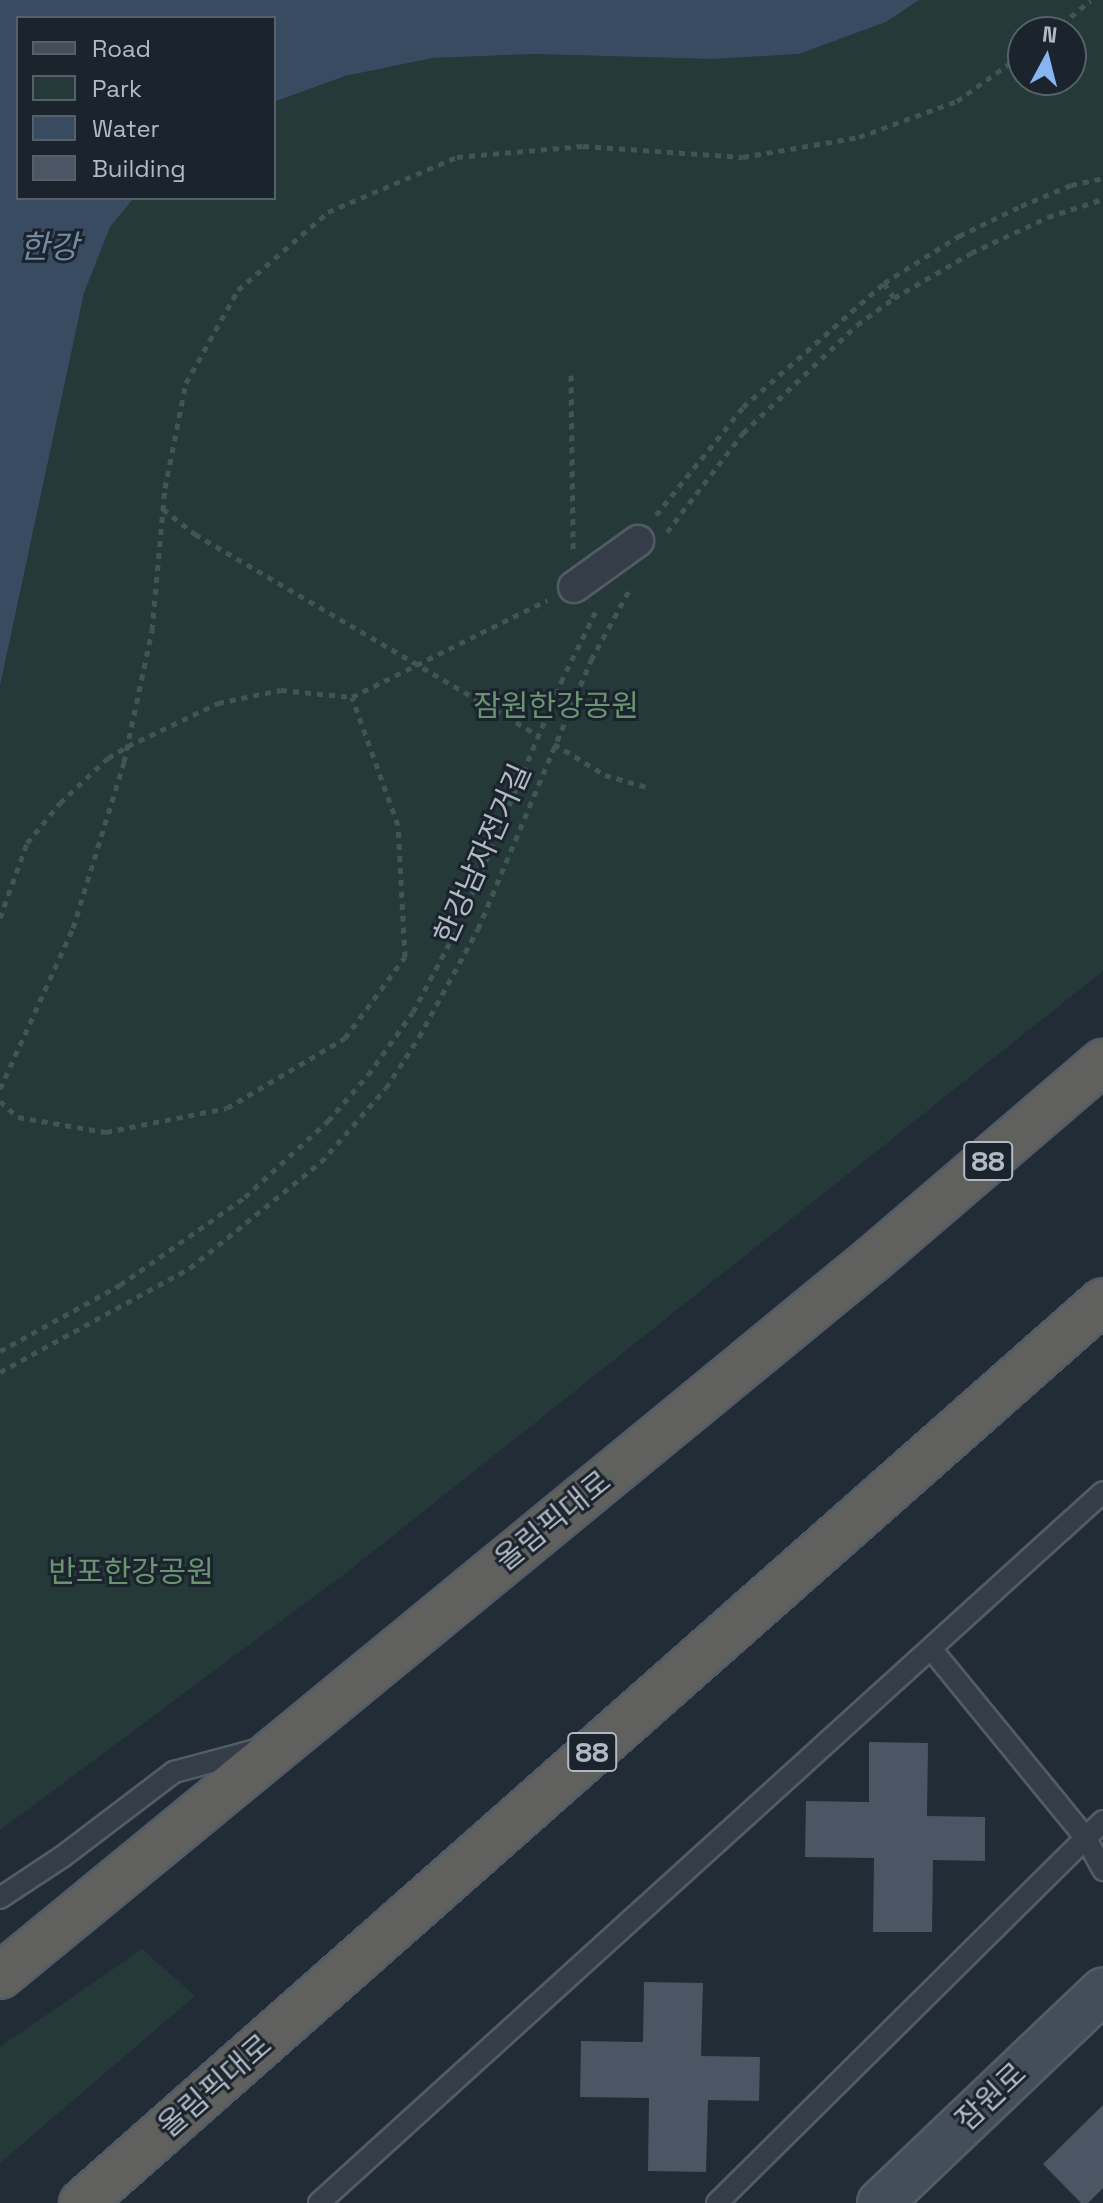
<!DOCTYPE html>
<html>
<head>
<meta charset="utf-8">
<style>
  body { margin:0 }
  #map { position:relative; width:1103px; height:2203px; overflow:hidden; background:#222c37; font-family:"Space Grotesk","Noto Sans KR",sans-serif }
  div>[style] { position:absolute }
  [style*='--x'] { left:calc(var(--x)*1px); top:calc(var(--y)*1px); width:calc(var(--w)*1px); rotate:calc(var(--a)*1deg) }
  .green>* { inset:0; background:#253939 }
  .water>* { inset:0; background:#384b60 }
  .building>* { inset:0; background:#4a5663 }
  .path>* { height:5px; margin-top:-2.5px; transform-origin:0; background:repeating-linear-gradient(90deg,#415456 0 6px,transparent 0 12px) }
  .roads { filter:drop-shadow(2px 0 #535c65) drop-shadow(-2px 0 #535c65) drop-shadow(0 2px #535c65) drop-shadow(0 -2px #535c65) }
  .service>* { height:20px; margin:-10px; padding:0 10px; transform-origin:10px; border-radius:10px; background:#353e48 }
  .pedestrian>* { height:30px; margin:-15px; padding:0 15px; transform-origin:15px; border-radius:15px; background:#353e48 }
  .secondary>* { height:44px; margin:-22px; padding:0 22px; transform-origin:22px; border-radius:22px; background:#444d5a }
  .trunk>* { height:44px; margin:-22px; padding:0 22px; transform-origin:22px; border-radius:22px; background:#60605e }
  span { translate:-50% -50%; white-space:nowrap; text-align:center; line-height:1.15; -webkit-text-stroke:6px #1b232c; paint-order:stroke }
  .shield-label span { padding:2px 6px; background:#1b232c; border:2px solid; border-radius:6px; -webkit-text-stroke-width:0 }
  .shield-label { font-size:28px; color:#b0b9c4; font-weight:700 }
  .park-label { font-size:30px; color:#699371 }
  .street-label { font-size:30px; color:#b0b9c4 }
  .water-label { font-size:32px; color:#728ba6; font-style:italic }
  .legend { position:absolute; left:16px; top:16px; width:260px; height:184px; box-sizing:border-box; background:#1b232c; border:2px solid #575f69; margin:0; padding:10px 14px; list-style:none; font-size:24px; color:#b0b9c4 }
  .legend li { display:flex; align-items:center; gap:16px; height:40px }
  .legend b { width:40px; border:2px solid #575f69 }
  .north { position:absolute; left:1007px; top:16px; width:80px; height:80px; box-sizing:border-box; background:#1b232c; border:2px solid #575f69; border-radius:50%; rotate:7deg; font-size:22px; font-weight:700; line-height:32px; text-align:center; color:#b0b9c4 }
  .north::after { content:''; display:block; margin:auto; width:28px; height:36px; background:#88b5f1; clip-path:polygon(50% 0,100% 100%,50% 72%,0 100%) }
</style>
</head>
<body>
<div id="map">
  <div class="green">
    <i style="clip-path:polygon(evenodd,919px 0,1103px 0,1103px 971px,351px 1569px,0 1830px,0 686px,84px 293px,110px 227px,134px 198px,274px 198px,274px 102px,345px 76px,433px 58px,532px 54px,713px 59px,799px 54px,886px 22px,919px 0,1023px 32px,1071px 32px,1071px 80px,1023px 80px,1023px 32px)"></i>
    <i style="clip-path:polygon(142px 1949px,195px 1996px,0 2163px,0 2047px)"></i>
  </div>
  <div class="water">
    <i style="clip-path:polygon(0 0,919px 0,886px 22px,799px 54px,713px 59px,532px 54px,433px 58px,345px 76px,274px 102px,274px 18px,18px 18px,18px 198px,134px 198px,110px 227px,84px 293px,0 686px)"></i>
  </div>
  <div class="building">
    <i style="clip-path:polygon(869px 1742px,928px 1743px,927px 1816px,985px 1817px,985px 1861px,933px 1860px,932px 1932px,873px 1932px,874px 1858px,805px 1857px,806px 1801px,869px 1802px)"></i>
    <i style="clip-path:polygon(644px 1982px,703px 1983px,701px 2056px,760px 2057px,759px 2101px,708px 2100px,706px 2172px,648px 2171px,649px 2098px,580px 2097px,581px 2041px,643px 2042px)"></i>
    <i style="clip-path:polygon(1103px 2105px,1103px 2188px,1088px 2203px,1081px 2203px,1043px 2164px)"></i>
  </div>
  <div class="path">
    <i style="--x:1052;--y:32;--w:50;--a:-39.4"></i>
    <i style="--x:884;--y:283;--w:18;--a:56"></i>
    <i style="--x:571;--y:375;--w:175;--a:89.3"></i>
    <i style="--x:163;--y:509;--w:41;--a:38"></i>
    <i style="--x:195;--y:534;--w:399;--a:30.4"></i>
    <i style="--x:656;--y:515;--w:139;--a:-51.1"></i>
    <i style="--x:743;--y:407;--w:188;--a:-41.3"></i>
    <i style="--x:884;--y:283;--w:89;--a:-32.1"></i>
    <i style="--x:959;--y:236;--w:69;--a:-25.8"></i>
    <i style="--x:1021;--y:206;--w:54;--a:-22.8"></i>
    <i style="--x:1071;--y:185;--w:33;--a:-12"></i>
    <i style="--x:667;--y:532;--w:125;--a:-52.5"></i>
    <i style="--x:743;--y:433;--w:157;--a:-43.5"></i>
    <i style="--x:857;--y:325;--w:46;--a:-36.1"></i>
    <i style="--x:894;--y:298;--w:89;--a:-30.3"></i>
    <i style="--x:971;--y:253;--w:85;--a:-25.1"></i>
    <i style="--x:1048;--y:217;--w:58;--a:-18.1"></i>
    <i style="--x:554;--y:744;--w:60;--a:31.3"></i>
    <i style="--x:605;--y:775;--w:44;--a:15.9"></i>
    <i style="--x:0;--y:918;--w:80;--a:-70.2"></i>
    <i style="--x:27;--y:843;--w:52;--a:-50.5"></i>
    <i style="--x:60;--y:803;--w:66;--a:-43.2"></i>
    <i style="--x:108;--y:758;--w:23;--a:-31"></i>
    <i style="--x:128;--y:746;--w:100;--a:-25.5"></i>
    <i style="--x:218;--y:703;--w:64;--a:-11.7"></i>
    <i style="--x:281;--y:690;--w:71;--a:5.6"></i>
    <i style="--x:352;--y:697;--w:218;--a:-26.4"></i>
    <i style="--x:0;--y:1089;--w:177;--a:-65.6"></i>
    <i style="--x:73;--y:928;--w:174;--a:-72.9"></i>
    <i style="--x:124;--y:762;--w:135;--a:-78"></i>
    <i style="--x:152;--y:630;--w:143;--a:-84.8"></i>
    <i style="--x:165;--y:488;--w:107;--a:-78.7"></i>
    <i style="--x:186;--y:383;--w:107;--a:-60.8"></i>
    <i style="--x:238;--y:290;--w:119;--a:-40.9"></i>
    <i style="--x:328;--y:212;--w:140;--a:-23.1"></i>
    <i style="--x:457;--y:157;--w:126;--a:-5"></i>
    <i style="--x:583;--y:146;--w:160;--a:3.9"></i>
    <i style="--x:743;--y:157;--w:118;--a:-9.8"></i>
    <i style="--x:859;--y:137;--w:104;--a:-20.2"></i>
    <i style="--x:957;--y:101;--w:81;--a:-35.5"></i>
    <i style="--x:0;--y:1101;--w:24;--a:42"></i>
    <i style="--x:18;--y:1117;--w:89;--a:9.7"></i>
    <i style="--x:106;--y:1132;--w:123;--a:-11.2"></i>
    <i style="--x:227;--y:1108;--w:137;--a:-30.7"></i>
    <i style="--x:345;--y:1038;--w:101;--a:-53.5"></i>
    <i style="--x:405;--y:957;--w:132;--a:-93"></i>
    <i style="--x:398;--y:825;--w:136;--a:-109.8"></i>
    <i style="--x:0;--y:1351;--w:137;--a:-28.8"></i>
    <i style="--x:120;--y:1285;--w:153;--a:-35.1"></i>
    <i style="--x:245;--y:1197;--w:113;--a:-42.5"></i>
    <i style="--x:328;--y:1121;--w:61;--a:-49"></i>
    <i style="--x:368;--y:1075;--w:77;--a:-54.5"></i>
    <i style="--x:413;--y:1012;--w:96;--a:-62.1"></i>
    <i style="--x:458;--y:927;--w:266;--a:-67.2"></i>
    <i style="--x:561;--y:682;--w:79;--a:-63.8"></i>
    <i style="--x:0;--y:1372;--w:217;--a:-28.7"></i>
    <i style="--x:190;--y:1268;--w:169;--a:-39"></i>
    <i style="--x:321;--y:1162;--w:98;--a:-48.7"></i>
    <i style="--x:386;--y:1088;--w:61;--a:-57.1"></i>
    <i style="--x:419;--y:1037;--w:123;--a:-61.4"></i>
    <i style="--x:478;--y:929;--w:292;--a:-67.2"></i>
    <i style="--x:591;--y:660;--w:83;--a:-61.3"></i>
  </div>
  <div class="roads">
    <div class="service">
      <i style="--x:932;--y:1650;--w:242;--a:50.7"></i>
      <i style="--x:1085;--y:1837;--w:38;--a:61"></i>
      <i style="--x:0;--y:1898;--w:74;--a:-33.5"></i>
      <i style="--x:62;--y:1857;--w:141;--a:-37.2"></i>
      <i style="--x:174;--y:1772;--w:89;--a:-15"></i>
      <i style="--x:319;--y:2203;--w:1058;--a:-42.2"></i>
      <i style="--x:717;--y:2203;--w:543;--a:-44.7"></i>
    </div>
    <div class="pedestrian">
      <i style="--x:574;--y:587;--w:79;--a:-35.7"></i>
    </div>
    <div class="secondary">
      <i style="--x:880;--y:2203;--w:308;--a:-43.6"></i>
    </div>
    <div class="trunk">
      <i style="--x:0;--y:1976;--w:1130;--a:-39.4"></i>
      <i style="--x:873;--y:1259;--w:303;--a:-40.6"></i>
      <i style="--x:82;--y:2203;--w:1362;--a:-41.46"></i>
    </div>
  </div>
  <div class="shield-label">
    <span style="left:988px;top:1161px">88</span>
    <span style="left:592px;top:1752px">88</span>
  </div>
  <div class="park-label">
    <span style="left:556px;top:706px">잠원한강공원</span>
    <span style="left:131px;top:1572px">반포한강공원</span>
  </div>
  <div class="street-label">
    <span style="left:483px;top:854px;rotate:-66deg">한강남자전거길</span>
    <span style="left:553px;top:1521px;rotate:-39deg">올림픽대로</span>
    <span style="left:215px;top:2086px;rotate:-41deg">올림픽대로</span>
    <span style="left:991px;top:2097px;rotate:-43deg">잠원로</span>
  </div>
  <div class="water-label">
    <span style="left:49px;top:247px">한강</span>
  </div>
  <ul class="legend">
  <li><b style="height:10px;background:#444d5a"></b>Road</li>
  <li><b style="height:22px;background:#253939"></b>Park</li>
  <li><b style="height:22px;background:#384b60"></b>Water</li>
  <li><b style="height:22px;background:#4a5663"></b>Building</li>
  </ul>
  <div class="north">N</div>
</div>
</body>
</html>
